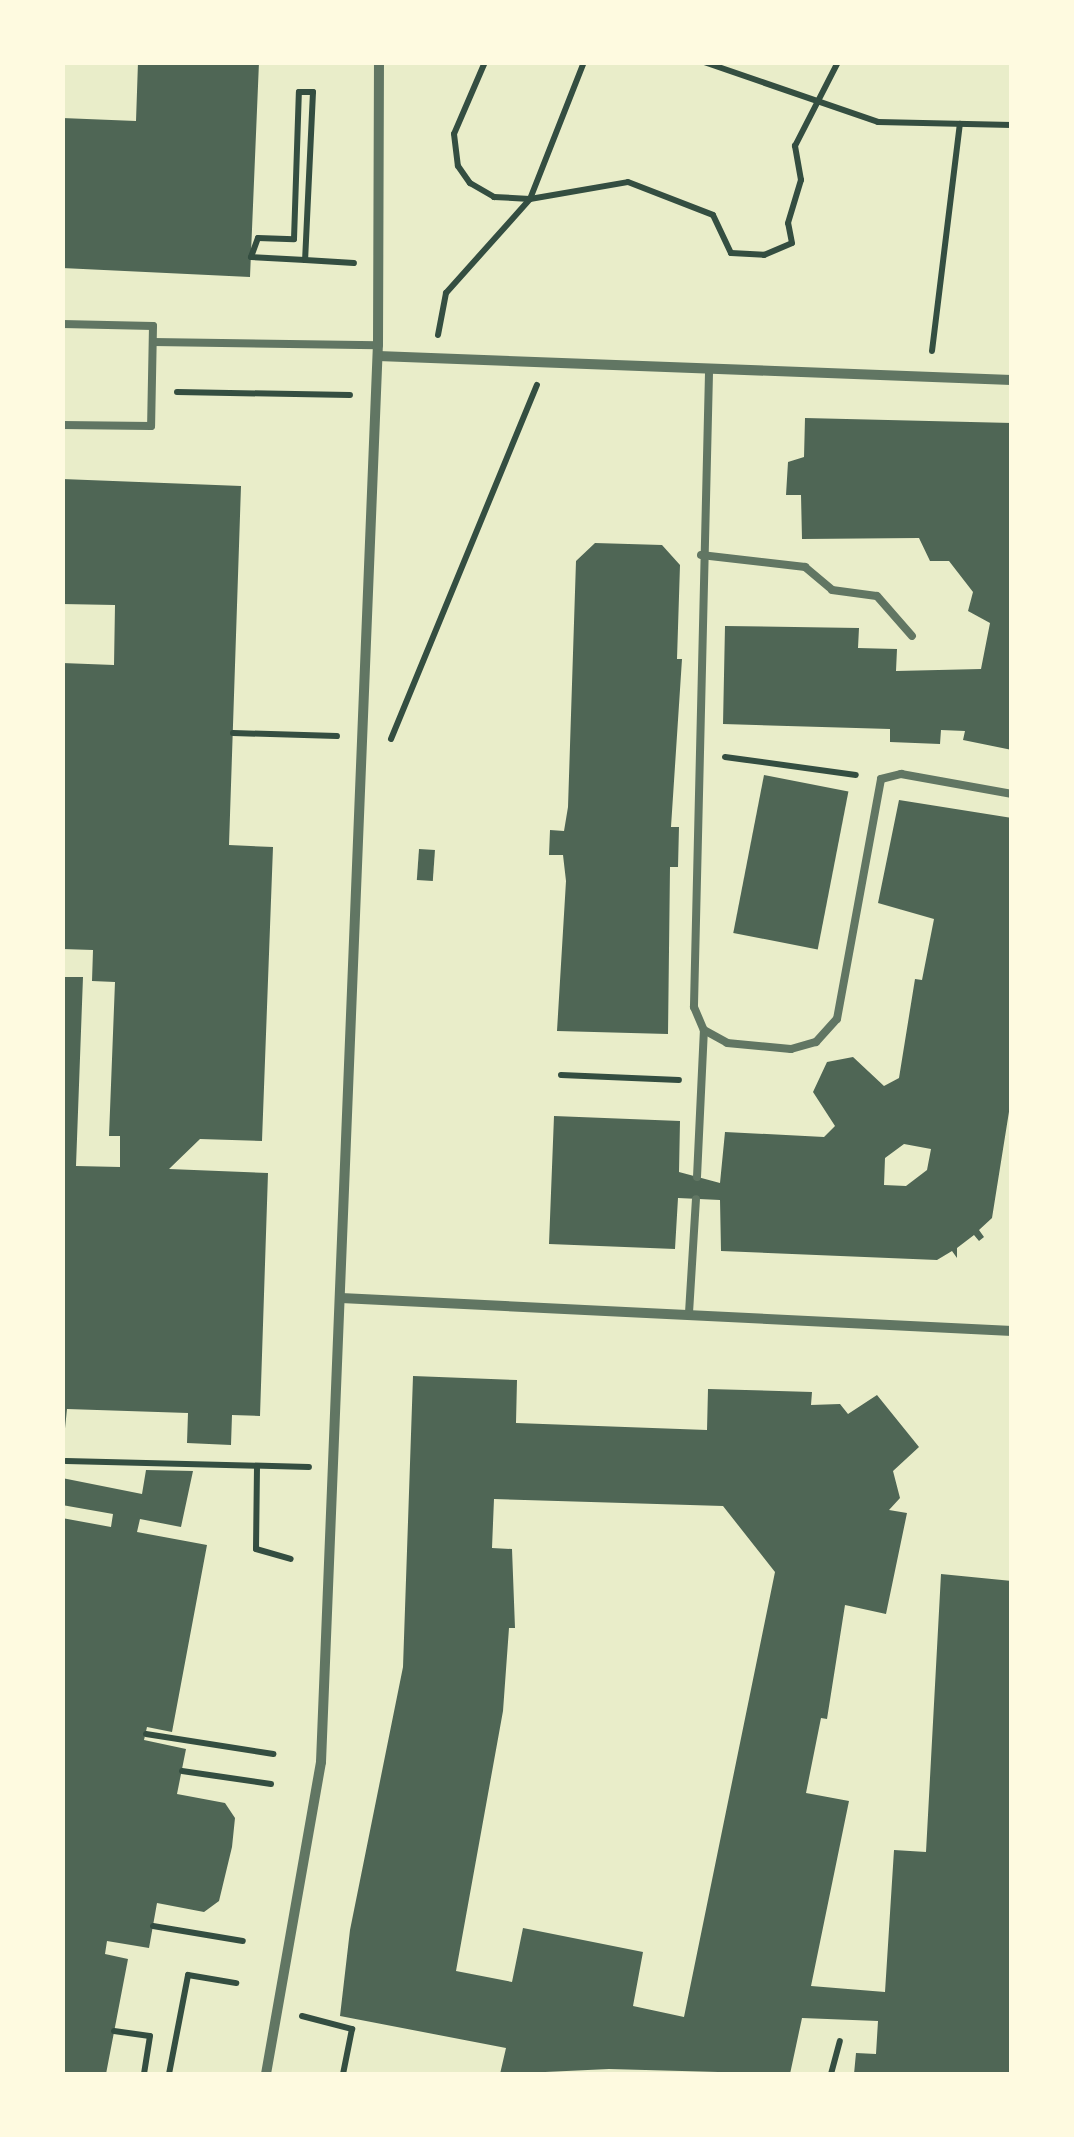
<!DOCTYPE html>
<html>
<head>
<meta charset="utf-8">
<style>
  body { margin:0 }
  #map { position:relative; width:1074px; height:2137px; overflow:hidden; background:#e9edc9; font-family:Barlow,sans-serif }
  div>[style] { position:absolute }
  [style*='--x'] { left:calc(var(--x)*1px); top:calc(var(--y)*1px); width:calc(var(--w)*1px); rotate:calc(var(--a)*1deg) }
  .building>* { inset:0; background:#4f6655; transform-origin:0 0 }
  .path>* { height:6px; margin:-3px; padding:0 3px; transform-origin:3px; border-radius:3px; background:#344e41 }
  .service>* { height:8px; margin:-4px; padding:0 4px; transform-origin:4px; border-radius:4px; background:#617663 }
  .minor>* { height:10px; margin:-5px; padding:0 5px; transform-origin:5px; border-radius:5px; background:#617663 }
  span { translate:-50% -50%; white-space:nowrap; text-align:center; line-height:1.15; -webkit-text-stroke:9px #fefae0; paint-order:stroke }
  .frame { position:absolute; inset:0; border:65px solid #fefae0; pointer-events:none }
</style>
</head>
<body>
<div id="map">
  <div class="building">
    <i style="clip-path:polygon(138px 62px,259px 62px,250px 277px,62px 268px,62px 118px,136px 121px)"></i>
    <i style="clip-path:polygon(805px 418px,1012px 423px,1012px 750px,963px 740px,965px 731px,941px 730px,940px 744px,890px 742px,890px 729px,723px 724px,725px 626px,859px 628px,858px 648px,897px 649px,896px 671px,981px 669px,990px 623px,968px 611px,973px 592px,949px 561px,930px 561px,919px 538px,802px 539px,801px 495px,786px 495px,788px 462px,804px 457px)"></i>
    <i style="clip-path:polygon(62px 479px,241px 486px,229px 845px,273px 847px,262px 1141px,200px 1139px,169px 1169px,268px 1173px,260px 1416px,232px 1415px,231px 1445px,187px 1443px,188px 1413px,67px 1409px,62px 1458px,62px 977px,83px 977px,76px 1166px,120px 1167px,120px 1136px,109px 1136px,115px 982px,92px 981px,93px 950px,62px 949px,62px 663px,114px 665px,115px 605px,62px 604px)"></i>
    <i style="clip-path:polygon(595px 543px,662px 545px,680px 565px,677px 659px,682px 659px,671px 827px,679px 827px,678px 867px,670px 867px,668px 1034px,557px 1031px,566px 881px,563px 855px,549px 855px,550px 830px,564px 831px,568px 807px,576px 561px)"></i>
    <i style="left:764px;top:775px;width:86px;height:161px;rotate:11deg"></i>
    <i style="clip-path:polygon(evenodd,899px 800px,1012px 818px,1012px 1093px,992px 1218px,979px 1230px,984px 1237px,979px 1241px,974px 1235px,957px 1248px,957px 1258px,952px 1251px,937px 1260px,721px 1251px,720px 1200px,678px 1198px,675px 1249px,549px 1244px,554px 1116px,680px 1121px,679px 1172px,720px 1183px,725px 1132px,824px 1137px,835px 1126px,813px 1092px,827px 1062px,853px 1057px,884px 1086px,899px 1078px,915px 979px,922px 980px,934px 919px,878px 903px,899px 800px,904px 1144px,931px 1149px,927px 1170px,906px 1186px,884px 1185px,885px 1158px,904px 1144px)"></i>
    <i style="left:419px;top:849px;width:16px;height:31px;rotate:4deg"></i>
    <i style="clip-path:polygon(evenodd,413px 1376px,517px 1380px,516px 1423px,707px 1430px,708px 1389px,812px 1392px,811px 1405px,840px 1404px,848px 1414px,877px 1395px,919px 1447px,893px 1471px,900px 1498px,889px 1510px,907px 1513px,886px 1614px,845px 1605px,827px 1719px,821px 1718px,806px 1793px,849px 1801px,811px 1986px,885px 1992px,894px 1850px,926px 1852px,941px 1574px,1012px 1581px,1012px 2074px,854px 2074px,856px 2053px,876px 2054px,878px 2021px,802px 2018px,790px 2074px,609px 2069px,500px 2074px,506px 2048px,340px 2016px,350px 1930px,403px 1667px,413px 1376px,494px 1499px,723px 1506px,775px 1572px,684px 2017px,633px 2006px,643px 1952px,523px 1928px,512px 1982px,456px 1971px,503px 1711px,509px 1628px,515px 1628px,512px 1549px,492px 1548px,494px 1499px)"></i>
    <i style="clip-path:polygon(146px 1470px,193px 1471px,181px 1527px,140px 1519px,137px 1532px,207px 1545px,172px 1732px,147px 1727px,144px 1740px,186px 1749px,177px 1794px,225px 1803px,235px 1818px,232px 1847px,219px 1901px,204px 1912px,157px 1903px,149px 1948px,107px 1941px,105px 1954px,128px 1959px,106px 2074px,62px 2074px,62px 1518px,111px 1527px,113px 1514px,62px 1505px,62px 1478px,142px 1494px)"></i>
  </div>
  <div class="path">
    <i style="--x:485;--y:62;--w:78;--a:113.3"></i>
    <i style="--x:454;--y:134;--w:32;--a:83"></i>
    <i style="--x:458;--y:166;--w:21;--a:55"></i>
    <i style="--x:470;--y:183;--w:28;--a:30"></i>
    <i style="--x:494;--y:197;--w:36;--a:3"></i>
    <i style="--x:530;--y:199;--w:99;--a:-9.8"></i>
    <i style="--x:628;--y:182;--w:91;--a:21.2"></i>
    <i style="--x:713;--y:215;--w:42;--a:64.7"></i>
    <i style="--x:731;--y:253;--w:33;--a:3"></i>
    <i style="--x:764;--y:255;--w:30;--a:-23"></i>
    <i style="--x:792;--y:243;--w:20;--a:-101"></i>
    <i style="--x:788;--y:223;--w:45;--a:-73.2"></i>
    <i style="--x:801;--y:180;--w:35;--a:-100"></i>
    <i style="--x:795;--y:146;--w:94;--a:-62.9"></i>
    <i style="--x:704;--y:62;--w:184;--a:19"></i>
    <i style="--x:878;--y:122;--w:134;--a:1.3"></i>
    <i style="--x:305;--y:260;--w:54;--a:-176.8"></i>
    <i style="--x:251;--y:257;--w:20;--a:-70"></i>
    <i style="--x:258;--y:238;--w:36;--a:2"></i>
    <i style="--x:294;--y:239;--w:147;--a:-88.1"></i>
    <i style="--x:299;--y:92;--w:14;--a:0"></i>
    <i style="--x:313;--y:92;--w:168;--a:92.7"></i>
    <i style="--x:305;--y:260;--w:49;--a:3.5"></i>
    <i style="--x:438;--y:335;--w:43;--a:-79.2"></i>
    <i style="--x:446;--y:293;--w:126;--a:-48.2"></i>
    <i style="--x:530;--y:199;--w:147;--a:-68.5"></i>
    <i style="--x:932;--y:351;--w:229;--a:-83"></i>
    <i style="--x:177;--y:392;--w:173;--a:1"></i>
    <i style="--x:233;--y:733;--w:104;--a:1.7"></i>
    <i style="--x:391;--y:739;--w:383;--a:-67.6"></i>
    <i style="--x:725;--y:757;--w:132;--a:7.8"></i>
    <i style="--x:561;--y:1075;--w:118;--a:2.4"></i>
    <i style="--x:66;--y:1461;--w:243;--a:1.4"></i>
    <i style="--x:257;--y:1467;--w:82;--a:90.7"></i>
    <i style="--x:256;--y:1549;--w:36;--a:16"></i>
    <i style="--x:146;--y:1734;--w:129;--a:8.9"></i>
    <i style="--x:182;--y:1771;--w:90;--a:8.3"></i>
    <i style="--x:153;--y:1926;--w:91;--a:9.5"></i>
    <i style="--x:302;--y:2016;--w:52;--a:14.6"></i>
    <i style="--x:352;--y:2029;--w:46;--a:101.3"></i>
    <i style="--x:114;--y:2031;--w:36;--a:8"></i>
    <i style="--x:150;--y:2036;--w:38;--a:99"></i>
    <i style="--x:169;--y:2074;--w:101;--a:-79.1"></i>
    <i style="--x:188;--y:1975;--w:49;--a:9.5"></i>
    <i style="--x:831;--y:2074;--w:34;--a:-75"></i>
  </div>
  <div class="service">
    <i style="--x:62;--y:324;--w:91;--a:1.3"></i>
    <i style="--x:153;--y:326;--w:100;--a:91.1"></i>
    <i style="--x:151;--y:426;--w:89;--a:-179.4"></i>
    <i style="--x:153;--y:342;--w:225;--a:0.8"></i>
    <i style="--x:709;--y:373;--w:634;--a:91.36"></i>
    <i style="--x:694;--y:1007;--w:25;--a:67"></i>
    <i style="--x:704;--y:1030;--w:26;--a:29"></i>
    <i style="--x:727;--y:1043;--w:64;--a:5.4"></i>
    <i style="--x:791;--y:1049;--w:26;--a:-16"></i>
    <i style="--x:816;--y:1042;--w:31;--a:-48"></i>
    <i style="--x:837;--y:1019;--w:244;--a:-79.6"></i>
    <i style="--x:881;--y:779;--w:21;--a:-14"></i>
    <i style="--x:901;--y:774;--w:113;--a:10.2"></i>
    <i style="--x:701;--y:555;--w:105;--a:6.6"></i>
    <i style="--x:805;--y:567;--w:35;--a:40"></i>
    <i style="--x:832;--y:590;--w:45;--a:7.6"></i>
    <i style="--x:877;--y:596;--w:53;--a:48.8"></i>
    <i style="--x:697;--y:1177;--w:147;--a:-87.3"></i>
    <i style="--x:689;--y:1313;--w:114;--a:-86.5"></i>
  </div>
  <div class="minor">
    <i style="--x:378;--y:356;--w:634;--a:2.17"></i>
    <i style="--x:341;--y:1298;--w:672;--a:2.82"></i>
    <i style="--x:266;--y:2074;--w:317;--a:-80"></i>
    <i style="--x:321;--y:1762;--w:1418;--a:-87.7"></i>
    <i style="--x:378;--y:345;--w:283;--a:-89.8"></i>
  </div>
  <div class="frame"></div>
</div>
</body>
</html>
